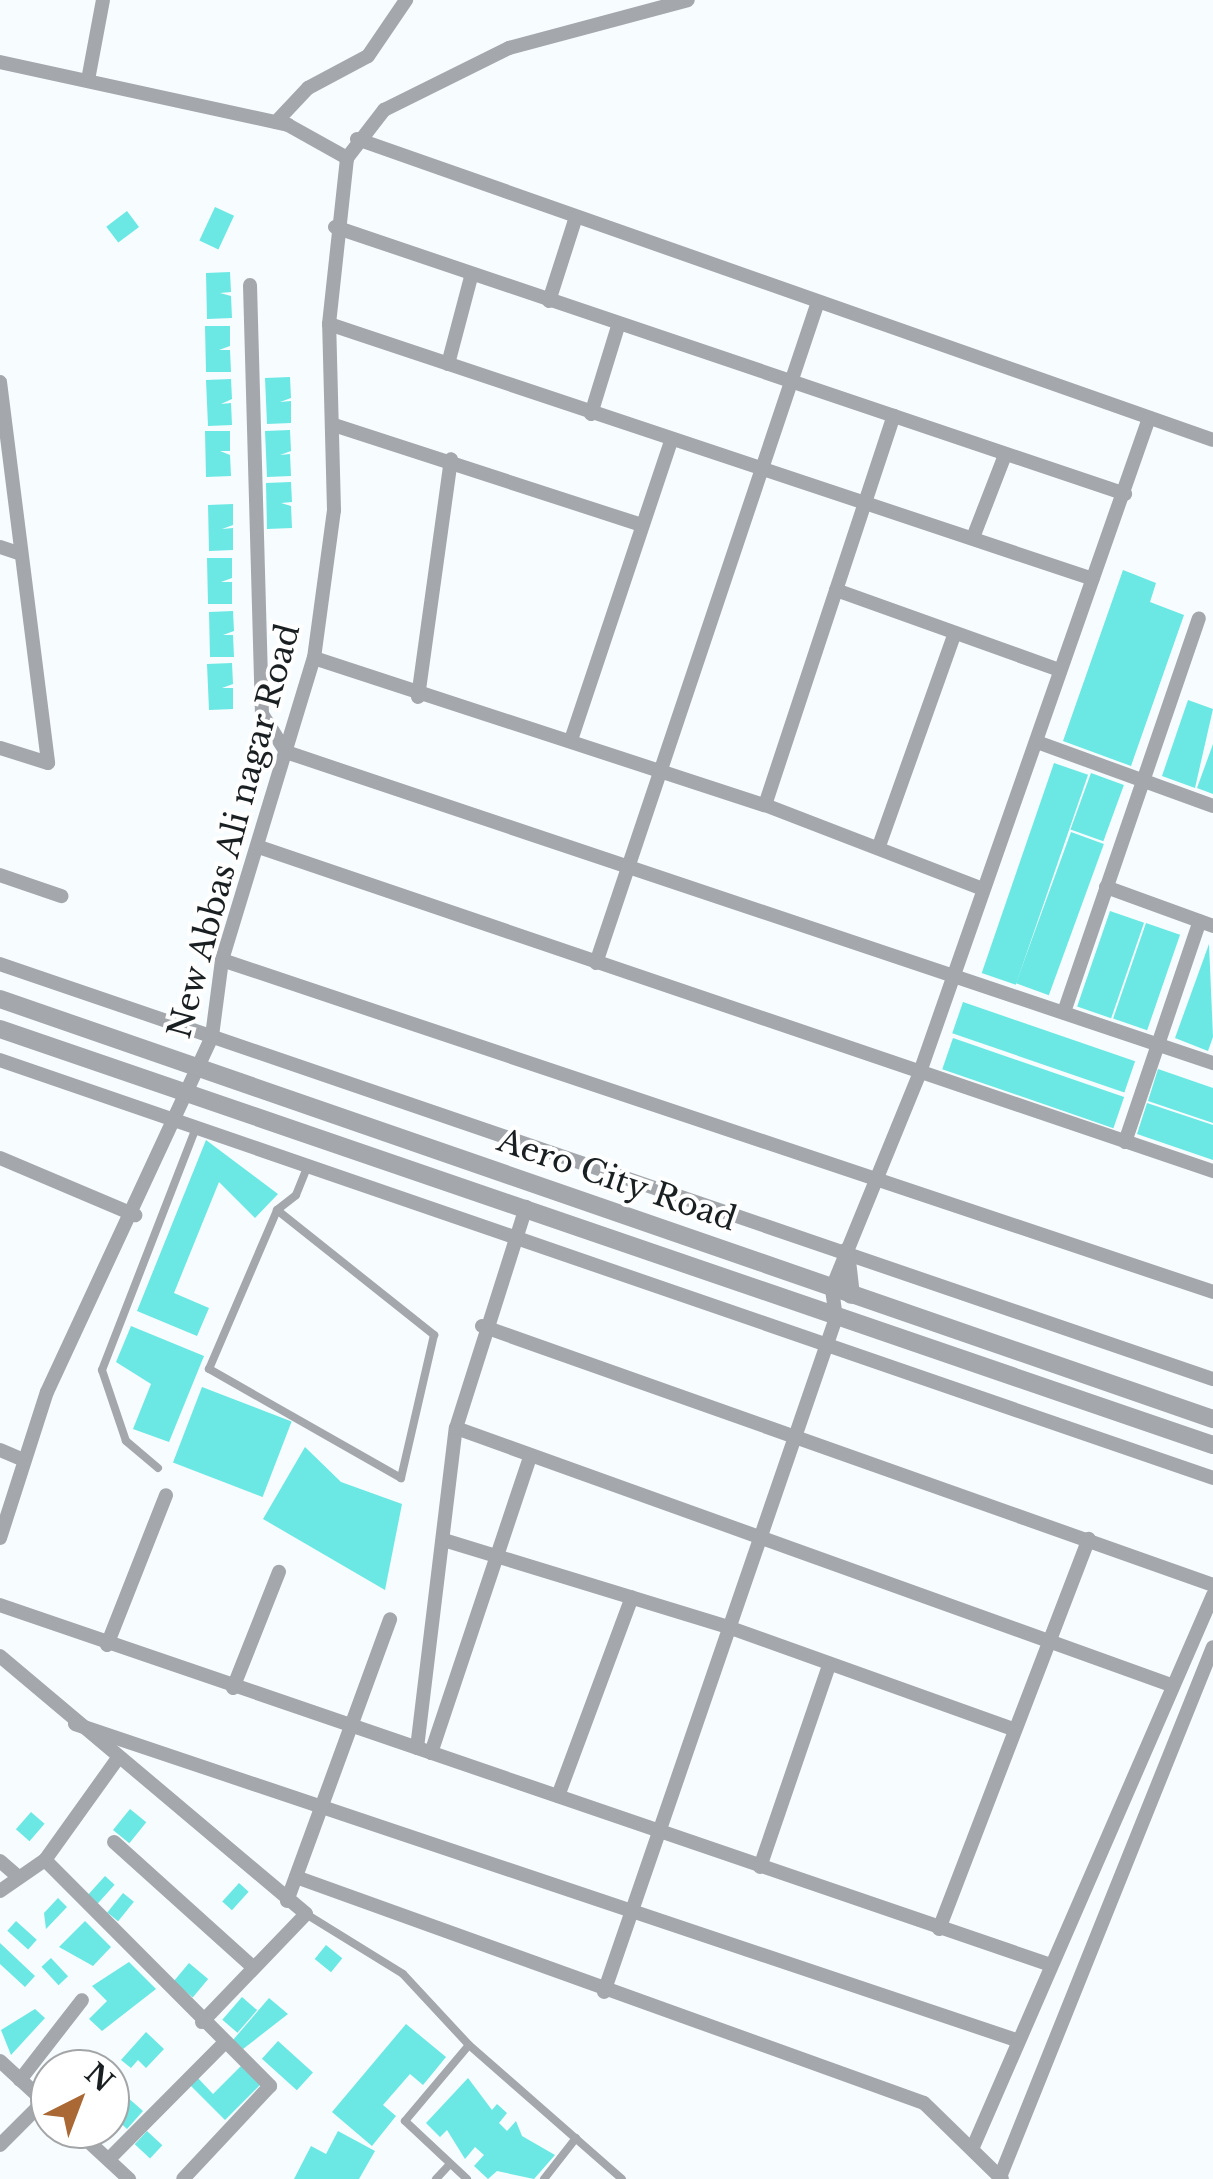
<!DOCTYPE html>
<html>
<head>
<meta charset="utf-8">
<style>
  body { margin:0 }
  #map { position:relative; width:1213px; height:2179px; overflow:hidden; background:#f6fcff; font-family:"Libre Baskerville",serif }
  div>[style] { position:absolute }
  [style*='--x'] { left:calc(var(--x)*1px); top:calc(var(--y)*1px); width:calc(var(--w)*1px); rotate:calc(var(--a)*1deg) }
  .building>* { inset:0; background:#6be8e3; transform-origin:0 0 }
  .service>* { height:8px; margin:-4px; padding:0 4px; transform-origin:4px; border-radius:4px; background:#a4a7ac }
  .minor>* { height:14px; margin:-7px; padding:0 7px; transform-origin:7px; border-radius:7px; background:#a4a7ac }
  .tertiary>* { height:18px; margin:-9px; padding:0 9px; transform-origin:9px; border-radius:9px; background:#a4a7ac }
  span { translate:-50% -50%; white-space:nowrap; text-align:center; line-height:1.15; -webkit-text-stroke:8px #fff; paint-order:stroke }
  .street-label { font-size:32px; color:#1a1f22 }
  .north { position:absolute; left:30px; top:2049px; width:100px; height:100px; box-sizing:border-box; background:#fff; border:2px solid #a3a5a7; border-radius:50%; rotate:42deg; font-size:28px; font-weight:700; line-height:40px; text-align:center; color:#1a1f22 }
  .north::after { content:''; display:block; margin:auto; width:35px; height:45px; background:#aa6834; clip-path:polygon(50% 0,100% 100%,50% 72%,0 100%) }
</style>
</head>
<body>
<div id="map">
  <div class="building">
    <i style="left:215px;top:207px;width:21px;height:37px;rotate:25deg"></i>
    <i style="left:127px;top:211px;width:20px;height:26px;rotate:53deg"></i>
    <i style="clip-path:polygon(230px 272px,231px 292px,220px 293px,231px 296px,232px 318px,207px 319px,206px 273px)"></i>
    <i style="clip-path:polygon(205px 326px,230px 326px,230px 346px,219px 350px,230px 350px,231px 372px,206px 372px)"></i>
    <i style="clip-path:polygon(290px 377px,291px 398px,280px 402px,291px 401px,291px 423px,267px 424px,265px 378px)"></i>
    <i style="clip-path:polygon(231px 379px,232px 399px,221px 404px,231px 403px,232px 425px,208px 426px,206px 380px)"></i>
    <i style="clip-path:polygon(290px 430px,291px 451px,280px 455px,290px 454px,291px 476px,267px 477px,265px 431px)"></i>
    <i style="clip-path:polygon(205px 431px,230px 431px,230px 451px,220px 451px,230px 455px,231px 476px,206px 477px)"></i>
    <i style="clip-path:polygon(291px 482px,292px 502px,281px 503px,291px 506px,292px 528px,267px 529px,266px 483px)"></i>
    <i style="clip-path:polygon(233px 504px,233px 525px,222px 529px,233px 528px,233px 550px,209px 551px,208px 505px)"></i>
    <i style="clip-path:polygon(207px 558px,232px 558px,232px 578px,221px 582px,232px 582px,232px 604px,208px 604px)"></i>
    <i style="clip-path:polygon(1123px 570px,1156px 583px,1150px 602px,1184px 615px,1131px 766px,1063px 741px)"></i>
    <i style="clip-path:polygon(233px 611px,234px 631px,223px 635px,233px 635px,234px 657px,210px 657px,209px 612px)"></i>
    <i style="clip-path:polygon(232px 663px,233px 684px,222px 688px,233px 688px,233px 709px,209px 710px,207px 664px)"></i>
    <i style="clip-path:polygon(1188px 700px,1213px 709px,1195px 788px,1162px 776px)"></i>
    <i style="clip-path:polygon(1213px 744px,1213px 794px,1197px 788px)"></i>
    <i style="left:1054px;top:763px;width:36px;height:222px;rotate:19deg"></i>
    <i style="left:1091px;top:773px;width:35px;height:60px;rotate:20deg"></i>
    <i style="left:1071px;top:832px;width:35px;height:161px;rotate:20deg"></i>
    <i style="left:1110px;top:911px;width:36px;height:101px;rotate:19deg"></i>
    <i style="left:1146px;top:923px;width:36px;height:101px;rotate:19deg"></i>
    <i style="clip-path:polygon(1209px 944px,1213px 1037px,1208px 1051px,1175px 1038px)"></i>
    <i style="left:963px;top:1002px;width:182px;height:33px;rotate:19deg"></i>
    <i style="left:953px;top:1038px;width:181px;height:33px;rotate:19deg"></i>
    <i style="clip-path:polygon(1158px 1069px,1213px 1088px,1213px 1123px,1148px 1101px)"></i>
    <i style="clip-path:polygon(1147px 1103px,1213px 1125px,1213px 1160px,1137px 1134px)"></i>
    <i style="clip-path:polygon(206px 1140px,278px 1194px,255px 1218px,219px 1182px,174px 1293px,209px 1308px,197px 1336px,137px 1311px)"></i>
    <i style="clip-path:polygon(131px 1326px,204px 1356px,169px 1442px,133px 1429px,151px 1384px,116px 1362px)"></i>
    <i style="left:202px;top:1387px;width:96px;height:81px;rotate:21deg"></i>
    <i style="clip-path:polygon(305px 1447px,341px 1482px,402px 1504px,385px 1590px,263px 1519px)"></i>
    <i style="left:130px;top:1809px;width:21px;height:27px;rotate:39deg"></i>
    <i style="left:31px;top:1812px;width:18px;height:23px;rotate:41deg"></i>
    <i style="left:105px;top:1876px;width:13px;height:28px;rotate:42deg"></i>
    <i style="left:239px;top:1883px;width:13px;height:25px;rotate:42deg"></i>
    <i style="left:123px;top:1893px;width:14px;height:25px;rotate:39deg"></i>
    <i style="clip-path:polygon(58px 1898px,67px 1907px,46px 1929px,44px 1913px)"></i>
    <i style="left:16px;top:1921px;width:28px;height:13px;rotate:42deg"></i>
    <i style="clip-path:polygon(85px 1921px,111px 1947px,93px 1966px,59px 1947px)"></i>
    <i style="clip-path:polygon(0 1943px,35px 1976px,25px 1987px,0 1964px)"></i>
    <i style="left:326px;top:1945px;width:21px;height:18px;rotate:39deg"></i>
    <i style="left:51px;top:1958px;width:25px;height:13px;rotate:47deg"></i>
    <i style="clip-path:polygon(129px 1962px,156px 1989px,102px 2031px,89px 2019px,107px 2001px,92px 1986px)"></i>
    <i style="left:189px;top:1963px;width:25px;height:24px;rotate:40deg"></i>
    <i style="left:242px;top:1997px;width:20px;height:30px;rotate:41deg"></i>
    <i style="clip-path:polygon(269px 1998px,288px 2014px,243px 2049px,233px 2040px)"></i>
    <i style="clip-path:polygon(35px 2009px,45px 2018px,11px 2055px,1px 2030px)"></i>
    <i style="clip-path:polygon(406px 2024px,446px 2057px,423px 2085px,410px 2074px,383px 2105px,396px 2116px,372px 2146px,332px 2112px)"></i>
    <i style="clip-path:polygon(146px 2032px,164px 2049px,146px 2068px,138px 2060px,131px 2068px,121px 2060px)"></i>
    <i style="left:278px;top:2041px;width:47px;height:24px;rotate:42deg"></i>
    <i style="clip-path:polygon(241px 2066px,260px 2085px,225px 2120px,188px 2083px,196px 2076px,213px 2094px)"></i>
    <i style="clip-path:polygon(468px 2078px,492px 2110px,497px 2104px,507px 2113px,499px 2123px,507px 2131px,516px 2121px,522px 2136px,555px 2155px,534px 2179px,497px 2171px,488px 2179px,474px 2166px,484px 2155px,475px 2147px,465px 2159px,447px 2130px,440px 2137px,426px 2123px)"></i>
    <i style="clip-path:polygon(118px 2089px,143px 2111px,127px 2129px,110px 2113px)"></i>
    <i style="left:147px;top:2131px;width:21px;height:18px;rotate:43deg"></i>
    <i style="clip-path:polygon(338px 2131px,375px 2151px,359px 2179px,294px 2179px,311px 2146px,326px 2154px)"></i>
  </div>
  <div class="service">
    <i style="--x:277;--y:1210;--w:201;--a:38.5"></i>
    <i style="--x:434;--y:1335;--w:147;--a:103"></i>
    <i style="--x:401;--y:1478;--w:221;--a:-150.4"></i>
    <i style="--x:209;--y:1369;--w:173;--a:-66.8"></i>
    <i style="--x:277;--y:1210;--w:24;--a:-38"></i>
    <i style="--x:296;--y:1195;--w:32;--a:-68"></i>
    <i style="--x:158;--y:1468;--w:42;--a:-139.8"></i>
    <i style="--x:126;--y:1441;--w:75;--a:-108.7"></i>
    <i style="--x:102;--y:1370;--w:260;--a:-68.8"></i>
    <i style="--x:306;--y:1914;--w:114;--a:31.7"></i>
    <i style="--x:403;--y:1974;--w:97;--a:47.1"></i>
    <i style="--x:469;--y:2045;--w:203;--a:41.2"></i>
    <i style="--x:436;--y:2179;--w:19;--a:-47"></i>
    <i style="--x:467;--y:2179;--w:85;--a:-136.9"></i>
    <i style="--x:405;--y:2121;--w:99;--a:-49.9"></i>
    <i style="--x:544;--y:2179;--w:52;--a:-52"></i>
  </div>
  <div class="minor">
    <i style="--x:0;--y:62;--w:295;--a:12.3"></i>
    <i style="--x:288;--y:125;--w:68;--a:29.2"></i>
    <i style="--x:88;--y:80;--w:81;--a:-79.4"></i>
    <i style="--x:276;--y:122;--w:47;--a:-46.7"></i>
    <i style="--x:308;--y:88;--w:68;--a:-28.1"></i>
    <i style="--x:368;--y:56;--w:68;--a:-55.8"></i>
    <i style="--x:357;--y:139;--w:907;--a:19.37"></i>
    <i style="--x:335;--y:227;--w:834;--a:18.67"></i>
    <i style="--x:250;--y:285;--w:429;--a:88.4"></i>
    <i style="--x:262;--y:714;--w:45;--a:57.7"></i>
    <i style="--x:286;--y:752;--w:978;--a:18.55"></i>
    <i style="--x:549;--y:301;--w:88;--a:-72.2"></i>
    <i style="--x:329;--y:324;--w:805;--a:18.46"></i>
    <i style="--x:448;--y:364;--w:90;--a:-75.2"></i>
    <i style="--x:0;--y:382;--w:384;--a:82.8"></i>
    <i style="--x:48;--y:763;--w:50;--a:-162.6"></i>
    <i style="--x:591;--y:414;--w:92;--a:-72.9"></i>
    <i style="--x:337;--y:426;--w:318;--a:18"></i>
    <i style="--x:974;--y:535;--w:86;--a:-68.8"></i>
    <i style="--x:0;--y:547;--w:22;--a:18"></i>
    <i style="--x:836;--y:590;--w:238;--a:19.7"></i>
    <i style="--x:314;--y:658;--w:474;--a:18.1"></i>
    <i style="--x:765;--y:805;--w:230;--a:21.1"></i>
    <i style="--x:418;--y:697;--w:240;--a:-82.1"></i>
    <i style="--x:571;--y:740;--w:317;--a:-71.5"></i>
    <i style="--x:1037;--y:742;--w:187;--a:20"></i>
    <i style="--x:765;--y:805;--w:410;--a:-71.7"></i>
    <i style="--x:879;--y:846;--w:224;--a:-70.4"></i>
    <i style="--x:259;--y:847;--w:1008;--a:18.76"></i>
    <i style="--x:0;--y:875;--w:65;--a:19"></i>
    <i style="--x:1106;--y:887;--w:114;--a:20"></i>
    <i style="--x:222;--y:960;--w:1045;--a:18.52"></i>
    <i style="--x:596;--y:963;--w:697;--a:-71.44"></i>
    <i style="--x:0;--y:964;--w:1282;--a:18.89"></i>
    <i style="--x:1064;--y:1012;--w:416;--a:-71.1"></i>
    <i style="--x:0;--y:1060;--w:1283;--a:19.01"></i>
    <i style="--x:1125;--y:1142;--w:233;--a:-71.3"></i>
    <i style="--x:0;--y:1158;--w:147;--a:22.9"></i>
    <i style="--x:482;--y:1326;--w:776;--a:19.51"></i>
    <i style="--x:456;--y:1428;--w:760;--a:19.77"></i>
    <i style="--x:0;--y:1450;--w:26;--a:23"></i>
    <i style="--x:0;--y:1538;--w:153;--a:-72.2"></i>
    <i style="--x:47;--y:1392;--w:392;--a:-65.1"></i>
    <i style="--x:212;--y:1036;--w:77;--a:-82.5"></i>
    <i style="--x:222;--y:960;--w:316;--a:-73.1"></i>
    <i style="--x:314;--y:658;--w:149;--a:-82.3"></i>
    <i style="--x:334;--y:510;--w:186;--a:-91.5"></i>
    <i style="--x:329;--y:324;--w:167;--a:-83.8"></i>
    <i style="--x:347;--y:158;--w:61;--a:-52.4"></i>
    <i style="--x:384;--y:110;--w:140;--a:-26.4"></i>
    <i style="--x:509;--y:48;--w:185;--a:-15"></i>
    <i style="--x:447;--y:1541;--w:294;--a:17"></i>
    <i style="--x:728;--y:1627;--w:303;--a:19.7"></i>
    <i style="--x:0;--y:1605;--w:1108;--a:18.91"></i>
    <i style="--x:107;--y:1645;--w:161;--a:-68.5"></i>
    <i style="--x:0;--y:1656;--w:400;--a:40.1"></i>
    <i style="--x:306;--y:1914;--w:150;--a:133.9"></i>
    <i style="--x:233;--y:1688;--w:125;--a:-68.4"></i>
    <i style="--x:75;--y:1724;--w:993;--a:18.56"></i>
    <i style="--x:417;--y:1748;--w:322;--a:-83.1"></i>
    <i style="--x:456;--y:1428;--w:232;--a:-72.4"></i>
    <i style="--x:431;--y:1753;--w:312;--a:-71.5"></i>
    <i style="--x:558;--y:1796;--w:212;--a:-69.6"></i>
    <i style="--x:114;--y:1842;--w:188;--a:42"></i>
    <i style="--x:45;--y:1860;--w:319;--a:45.1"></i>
    <i style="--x:270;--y:2086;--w:127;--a:133.1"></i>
    <i style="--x:0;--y:1861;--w:21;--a:41"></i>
    <i style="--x:760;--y:1867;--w:213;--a:-71.1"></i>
    <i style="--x:296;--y:1877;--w:667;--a:19.79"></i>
    <i style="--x:924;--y:2103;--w:109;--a:44.3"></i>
    <i style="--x:0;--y:1891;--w:55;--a:-34.6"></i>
    <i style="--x:45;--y:1860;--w:125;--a:-54.4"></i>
    <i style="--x:287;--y:1901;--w:300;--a:-69.9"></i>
    <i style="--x:939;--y:1929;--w:418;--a:-69"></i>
    <i style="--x:604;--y:1992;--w:713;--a:-71.01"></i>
    <i style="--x:836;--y:1318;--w:30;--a:-98"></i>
    <i style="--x:832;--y:1288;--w:233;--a:-67.8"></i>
    <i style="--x:920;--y:1072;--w:693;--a:-70.7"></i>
    <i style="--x:0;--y:2061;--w:68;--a:42.6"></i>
    <i style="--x:20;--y:2080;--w:101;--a:-52.2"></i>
    <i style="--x:75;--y:2129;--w:74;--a:42.8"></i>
    <i style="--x:0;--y:2145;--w:62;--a:-45"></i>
    <i style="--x:973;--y:2147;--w:602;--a:-66.5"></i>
    <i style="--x:109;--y:2159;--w:163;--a:-45.2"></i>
    <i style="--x:1000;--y:2177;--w:571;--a:-68.11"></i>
  </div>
  <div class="tertiary">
    <i style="--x:0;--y:999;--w:1284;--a:19.1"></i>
    <i style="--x:0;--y:1029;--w:1282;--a:18.93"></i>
    <i style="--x:846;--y:1252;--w:43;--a:83.4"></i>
  </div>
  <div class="street-label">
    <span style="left:234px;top:831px;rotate:-75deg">New Abbas Ali nagar Road</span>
    <span style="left:617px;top:1180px;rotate:19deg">Aero City Road</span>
  </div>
  <div class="north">N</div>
</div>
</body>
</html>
